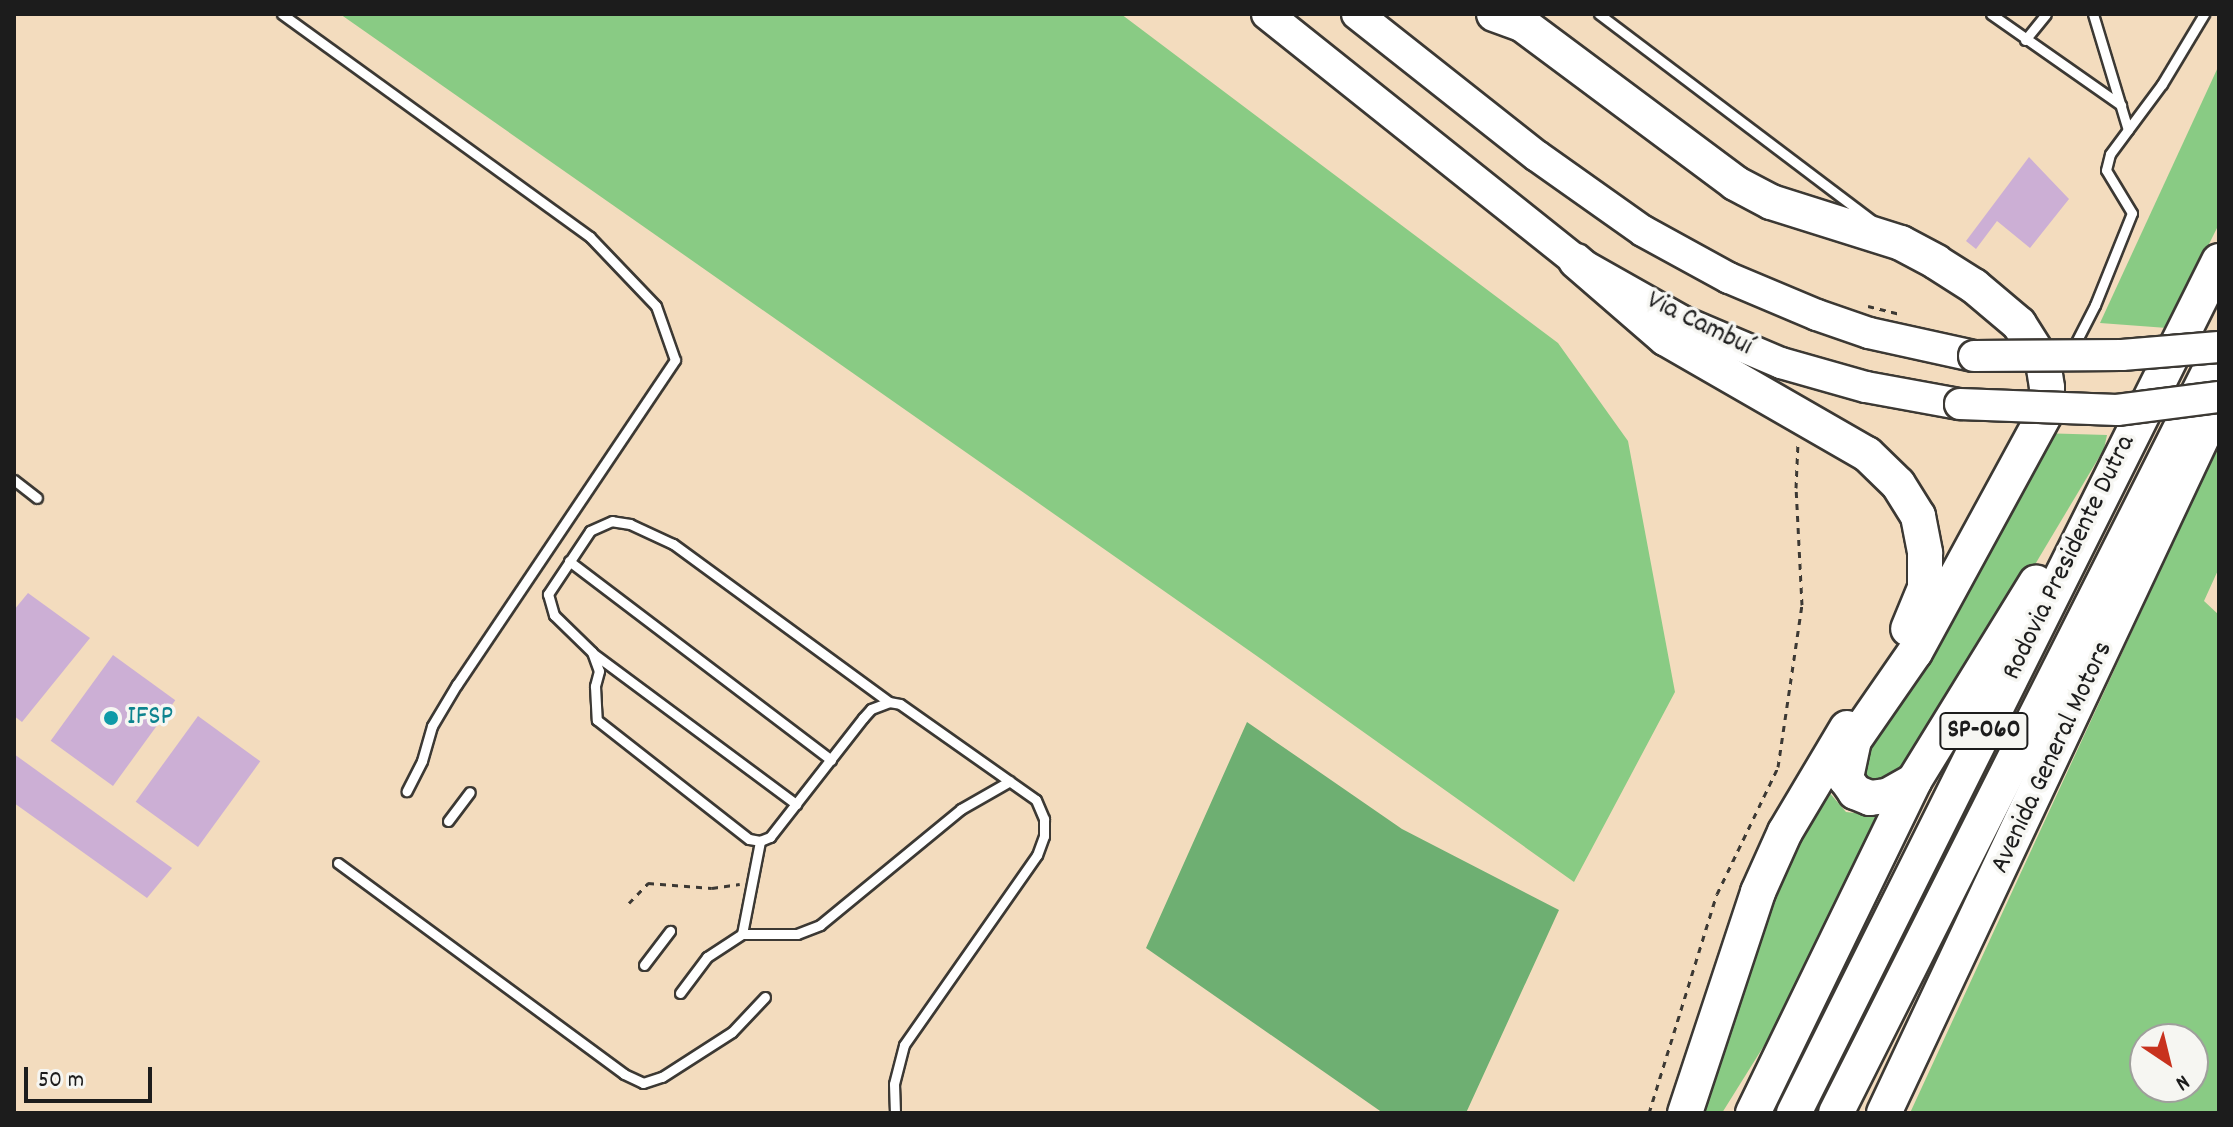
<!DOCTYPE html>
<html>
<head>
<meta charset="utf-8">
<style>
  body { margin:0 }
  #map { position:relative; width:2233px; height:1127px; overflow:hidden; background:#f3dcbe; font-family:Dekko,sans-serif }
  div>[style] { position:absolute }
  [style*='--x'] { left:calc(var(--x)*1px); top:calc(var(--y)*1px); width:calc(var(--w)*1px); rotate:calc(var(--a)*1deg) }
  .green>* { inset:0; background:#89cb84 }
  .forest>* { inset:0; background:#6eaf72 }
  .building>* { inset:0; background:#ccafd5; transform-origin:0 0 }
  .path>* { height:3px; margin-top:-1.5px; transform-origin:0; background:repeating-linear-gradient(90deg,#3c3934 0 6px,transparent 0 12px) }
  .roads { filter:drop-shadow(2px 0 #3c3934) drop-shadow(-2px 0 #3c3934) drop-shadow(0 2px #3c3934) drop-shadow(0 -2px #3c3934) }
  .service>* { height:9px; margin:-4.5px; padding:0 4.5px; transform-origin:4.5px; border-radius:4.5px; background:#fff }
  .primary>* { height:30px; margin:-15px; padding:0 15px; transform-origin:15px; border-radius:15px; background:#fff }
  .motorway>* { height:34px; margin:-17px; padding:0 17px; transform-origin:17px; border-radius:17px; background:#fff }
  .bridges { filter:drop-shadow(2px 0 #3c3934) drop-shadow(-2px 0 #3c3934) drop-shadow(0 2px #3c3934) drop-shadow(0 -2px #3c3934) }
  .primary-bridge>* { height:30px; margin:-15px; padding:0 15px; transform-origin:15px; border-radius:15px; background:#fff }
  .dots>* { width:22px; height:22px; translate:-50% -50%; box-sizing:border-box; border:4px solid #f6f6f2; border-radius:50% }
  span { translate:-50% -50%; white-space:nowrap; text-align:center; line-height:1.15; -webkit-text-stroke:7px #f6f6f2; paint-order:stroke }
  .shield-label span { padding:2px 6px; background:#f6f6f2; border:2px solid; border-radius:6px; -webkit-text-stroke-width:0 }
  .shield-label { font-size:26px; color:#1c1c1c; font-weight:700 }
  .street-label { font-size:28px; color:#1c1c1c }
  .culture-label { font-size:28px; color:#0d838f }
  .left { translate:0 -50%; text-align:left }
  .frame { position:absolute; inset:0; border:16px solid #1c1c1c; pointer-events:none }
  .north { position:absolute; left:2129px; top:1023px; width:80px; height:80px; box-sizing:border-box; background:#f6f6f2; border:2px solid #9f9f9c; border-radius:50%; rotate:145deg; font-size:22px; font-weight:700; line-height:32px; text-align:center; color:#1c1c1c }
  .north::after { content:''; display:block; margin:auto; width:28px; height:36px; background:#c8321e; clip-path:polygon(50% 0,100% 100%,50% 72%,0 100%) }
  .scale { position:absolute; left:24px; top:1067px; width:128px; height:36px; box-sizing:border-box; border:4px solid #1c1c1c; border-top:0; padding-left:10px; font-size:24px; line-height:28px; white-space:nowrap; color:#1c1c1c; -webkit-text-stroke:6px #f6f6f2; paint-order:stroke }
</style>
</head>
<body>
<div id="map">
  <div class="green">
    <i style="clip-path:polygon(340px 14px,1121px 14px,1558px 343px,1628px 441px,1675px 692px,1574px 882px,1254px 654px)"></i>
    <i style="clip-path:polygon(2219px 65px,2219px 224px,2167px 328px,2100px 323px)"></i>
    <i style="clip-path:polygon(2039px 433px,2107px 435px,2104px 449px,1994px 633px,1887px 796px,1847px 763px)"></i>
    <i style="clip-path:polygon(evenodd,2219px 443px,2219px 568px,2204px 601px,2219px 615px,2219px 1111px,1910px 1113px,2219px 443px,2193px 1039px,2193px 1087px,2145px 1087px,2145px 1039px,2193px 1039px)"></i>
    <i style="clip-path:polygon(1828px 791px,1846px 812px,1881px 816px,1785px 1012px,1722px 1113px,1688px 1113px,1761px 892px)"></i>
  </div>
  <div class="forest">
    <i style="clip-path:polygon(1247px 722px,1402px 829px,1559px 910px,1466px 1113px,1383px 1113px,1146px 948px)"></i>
  </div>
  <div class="building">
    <i style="clip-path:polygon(2029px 157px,2069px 199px,2030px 248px,1997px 221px,1976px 249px,1966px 241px)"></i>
    <i style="clip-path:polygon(28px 593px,90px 638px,22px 722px,14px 716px,14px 610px)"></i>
    <i style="left:113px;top:655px;width:77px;height:106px;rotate:36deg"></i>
    <i style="left:198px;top:716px;width:77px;height:106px;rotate:36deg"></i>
    <i style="clip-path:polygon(14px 754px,172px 868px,147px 898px,14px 803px)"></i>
  </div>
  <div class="path">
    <i style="--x:1868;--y:306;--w:32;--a:14"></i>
    <i style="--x:629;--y:903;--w:28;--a:-46"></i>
    <i style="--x:648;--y:883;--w:64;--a:4.5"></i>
    <i style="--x:712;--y:888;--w:28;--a:-8"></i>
    <i style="--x:1649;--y:1113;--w:229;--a:-72.8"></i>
    <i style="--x:1717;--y:894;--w:141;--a:-64.3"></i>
    <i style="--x:1778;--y:767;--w:164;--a:-81.6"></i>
    <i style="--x:1802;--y:605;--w:117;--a:-92.9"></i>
    <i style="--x:1796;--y:488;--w:45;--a:-87.5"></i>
  </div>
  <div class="roads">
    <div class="service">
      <i style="--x:282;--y:14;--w:380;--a:35.9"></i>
      <i style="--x:590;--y:237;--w:95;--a:46.3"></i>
      <i style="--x:656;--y:306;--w:57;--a:70.6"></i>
      <i style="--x:675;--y:360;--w:391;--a:123.9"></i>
      <i style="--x:457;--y:684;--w:49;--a:120.8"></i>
      <i style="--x:432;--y:726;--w:36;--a:106"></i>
      <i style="--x:422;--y:761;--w:34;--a:117"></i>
      <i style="--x:1599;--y:14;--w:341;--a:37.1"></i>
      <i style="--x:1991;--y:14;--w:159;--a:35"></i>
      <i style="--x:2093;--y:14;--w:121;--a:73.2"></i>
      <i style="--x:2025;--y:40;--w:33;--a:-51"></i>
      <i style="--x:2073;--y:348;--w:48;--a:-62.9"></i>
      <i style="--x:2095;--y:305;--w:99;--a:-68.1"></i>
      <i style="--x:2132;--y:213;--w:50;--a:-121.2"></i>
      <i style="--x:2106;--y:170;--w:16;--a:-76"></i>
      <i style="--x:2110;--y:154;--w:87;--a:-53.4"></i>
      <i style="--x:2162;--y:84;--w:82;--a:-59"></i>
      <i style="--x:14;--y:480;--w:29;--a:38"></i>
      <i style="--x:569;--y:561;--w:329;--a:37.2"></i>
      <i style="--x:594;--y:654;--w:252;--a:36.6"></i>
      <i style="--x:889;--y:702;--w:268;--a:-143.8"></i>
      <i style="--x:673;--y:544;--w:47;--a:-155.1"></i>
      <i style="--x:630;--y:524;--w:18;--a:-171"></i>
      <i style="--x:612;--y:521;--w:24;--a:156"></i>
      <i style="--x:590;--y:531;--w:76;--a:123.7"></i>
      <i style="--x:548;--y:594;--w:22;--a:74"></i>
      <i style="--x:554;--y:615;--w:53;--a:44.2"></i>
      <i style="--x:592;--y:652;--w:20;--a:70"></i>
      <i style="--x:599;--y:671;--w:16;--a:105"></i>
      <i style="--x:595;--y:686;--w:34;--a:87"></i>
      <i style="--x:597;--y:720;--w:193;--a:38.1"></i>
      <i style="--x:749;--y:839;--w:11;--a:10"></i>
      <i style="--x:760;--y:841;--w:11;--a:-22"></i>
      <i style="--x:770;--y:837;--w:151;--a:-52"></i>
      <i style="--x:863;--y:718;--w:12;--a:-48"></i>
      <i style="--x:871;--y:709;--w:19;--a:-21"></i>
      <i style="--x:889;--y:702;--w:11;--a:10"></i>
      <i style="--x:900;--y:704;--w:166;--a:35.2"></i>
      <i style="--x:1036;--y:800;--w:21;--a:67"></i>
      <i style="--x:1044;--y:819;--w:17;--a:90"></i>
      <i style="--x:1044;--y:836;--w:20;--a:110"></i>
      <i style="--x:1037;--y:855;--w:232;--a:125"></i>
      <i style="--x:904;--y:1045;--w:40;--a:104.4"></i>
      <i style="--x:894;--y:1084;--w:29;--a:88"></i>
      <i style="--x:448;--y:821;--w:36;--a:-53"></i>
      <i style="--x:338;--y:863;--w:355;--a:36.4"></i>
      <i style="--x:624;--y:1074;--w:21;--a:25"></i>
      <i style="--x:643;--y:1083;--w:20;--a:-18"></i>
      <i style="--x:662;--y:1077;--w:83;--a:-32.7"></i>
      <i style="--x:732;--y:1032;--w:48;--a:-46.7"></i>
      <i style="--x:742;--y:934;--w:55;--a:0"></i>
      <i style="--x:797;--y:934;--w:25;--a:-21"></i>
      <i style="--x:820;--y:925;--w:183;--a:-39.4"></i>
      <i style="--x:961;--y:809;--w:56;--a:-29.7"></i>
      <i style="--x:644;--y:965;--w:43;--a:-52.6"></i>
      <i style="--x:680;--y:993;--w:45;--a:-53.1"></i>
      <i style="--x:707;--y:957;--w:42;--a:-33.3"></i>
      <i style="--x:742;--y:934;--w:95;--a:-79"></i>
    </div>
    <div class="primary">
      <i style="--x:1267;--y:14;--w:396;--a:38.6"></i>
      <i style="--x:1576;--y:261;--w:122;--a:29.5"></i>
      <i style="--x:1682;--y:321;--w:108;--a:23"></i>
      <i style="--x:1781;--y:363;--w:88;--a:15.8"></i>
      <i style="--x:1866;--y:387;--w:96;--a:10.3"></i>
      <i style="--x:1357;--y:14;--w:229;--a:38.3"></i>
      <i style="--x:1537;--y:156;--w:130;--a:35.3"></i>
      <i style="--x:1643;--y:231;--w:98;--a:28.7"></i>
      <i style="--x:1729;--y:278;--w:95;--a:22.8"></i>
      <i style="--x:1817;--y:315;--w:55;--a:19.1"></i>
      <i style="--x:1869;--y:333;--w:107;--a:12.4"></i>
    </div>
    <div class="motorway">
      <i style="--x:1494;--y:14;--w:30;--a:20"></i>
      <i style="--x:1522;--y:24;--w:266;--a:36.7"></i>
      <i style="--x:1735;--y:183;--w:41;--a:27.8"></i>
      <i style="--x:1771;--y:202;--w:136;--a:17.5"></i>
      <i style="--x:1901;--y:243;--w:40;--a:28"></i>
      <i style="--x:1936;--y:262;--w:45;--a:32.3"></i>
      <i style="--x:1974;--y:286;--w:59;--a:40.2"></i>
      <i style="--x:2019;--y:324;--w:45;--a:57.7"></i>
      <i style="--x:2043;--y:362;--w:26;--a:81"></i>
      <i style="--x:2047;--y:388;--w:26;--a:94"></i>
      <i style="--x:2045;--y:414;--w:271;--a:118.6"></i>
      <i style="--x:1915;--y:652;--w:107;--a:124.7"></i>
      <i style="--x:1854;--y:740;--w:40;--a:102"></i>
      <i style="--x:1846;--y:779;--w:16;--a:55"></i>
      <i style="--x:1855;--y:792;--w:16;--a:22"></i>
      <i style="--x:1870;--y:798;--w:17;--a:-7"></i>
      <i style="--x:1887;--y:796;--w:31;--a:-29"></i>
      <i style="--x:1576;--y:261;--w:118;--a:40.9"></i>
      <i style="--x:1665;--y:338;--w:233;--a:29.9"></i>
      <i style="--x:1867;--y:454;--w:43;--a:44.1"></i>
      <i style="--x:1898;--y:484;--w:38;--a:58"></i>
      <i style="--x:1918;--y:516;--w:38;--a:79"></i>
      <i style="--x:1925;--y:553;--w:35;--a:90"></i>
      <i style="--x:1925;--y:588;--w:44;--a:112.5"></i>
      <i style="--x:1685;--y:1113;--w:233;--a:-71.7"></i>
      <i style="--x:1758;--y:892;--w:66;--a:-65.8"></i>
      <i style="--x:1785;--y:832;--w:121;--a:-59.2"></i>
      <i style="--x:1753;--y:1113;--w:369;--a:-64.1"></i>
      <i style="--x:1914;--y:781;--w:233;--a:-58.4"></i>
      <i style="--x:1794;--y:1113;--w:952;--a:-63.49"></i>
      <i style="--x:1836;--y:1113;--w:852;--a:-63.28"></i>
      <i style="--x:1884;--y:1113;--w:787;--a:-64.8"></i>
    </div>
  </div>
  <div class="bridges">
    <div class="primary-bridge">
      <i style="--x:1974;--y:356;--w:148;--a:-0.4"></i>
      <i style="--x:2122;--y:355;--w:97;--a:-4.7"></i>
      <i style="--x:1960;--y:404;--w:157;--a:2.2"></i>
      <i style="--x:2117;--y:410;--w:103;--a:-7.3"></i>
    </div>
  </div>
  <div class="dots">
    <i style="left:111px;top:718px;background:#0f9aa8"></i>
  </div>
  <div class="shield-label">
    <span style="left:1984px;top:731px">SP-060</span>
  </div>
  <div class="street-label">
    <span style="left:1699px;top:325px;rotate:26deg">Via Cambuí</span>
    <span style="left:2070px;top:558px;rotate:-64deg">Rodovia Presidente Dutra</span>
    <span style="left:2053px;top:758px;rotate:-65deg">Avenida General Motors</span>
  </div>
  <div class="culture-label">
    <span class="left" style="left:127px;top:718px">IFSP</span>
  </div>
  <div class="frame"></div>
  <div class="north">N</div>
  <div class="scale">50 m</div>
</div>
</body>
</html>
